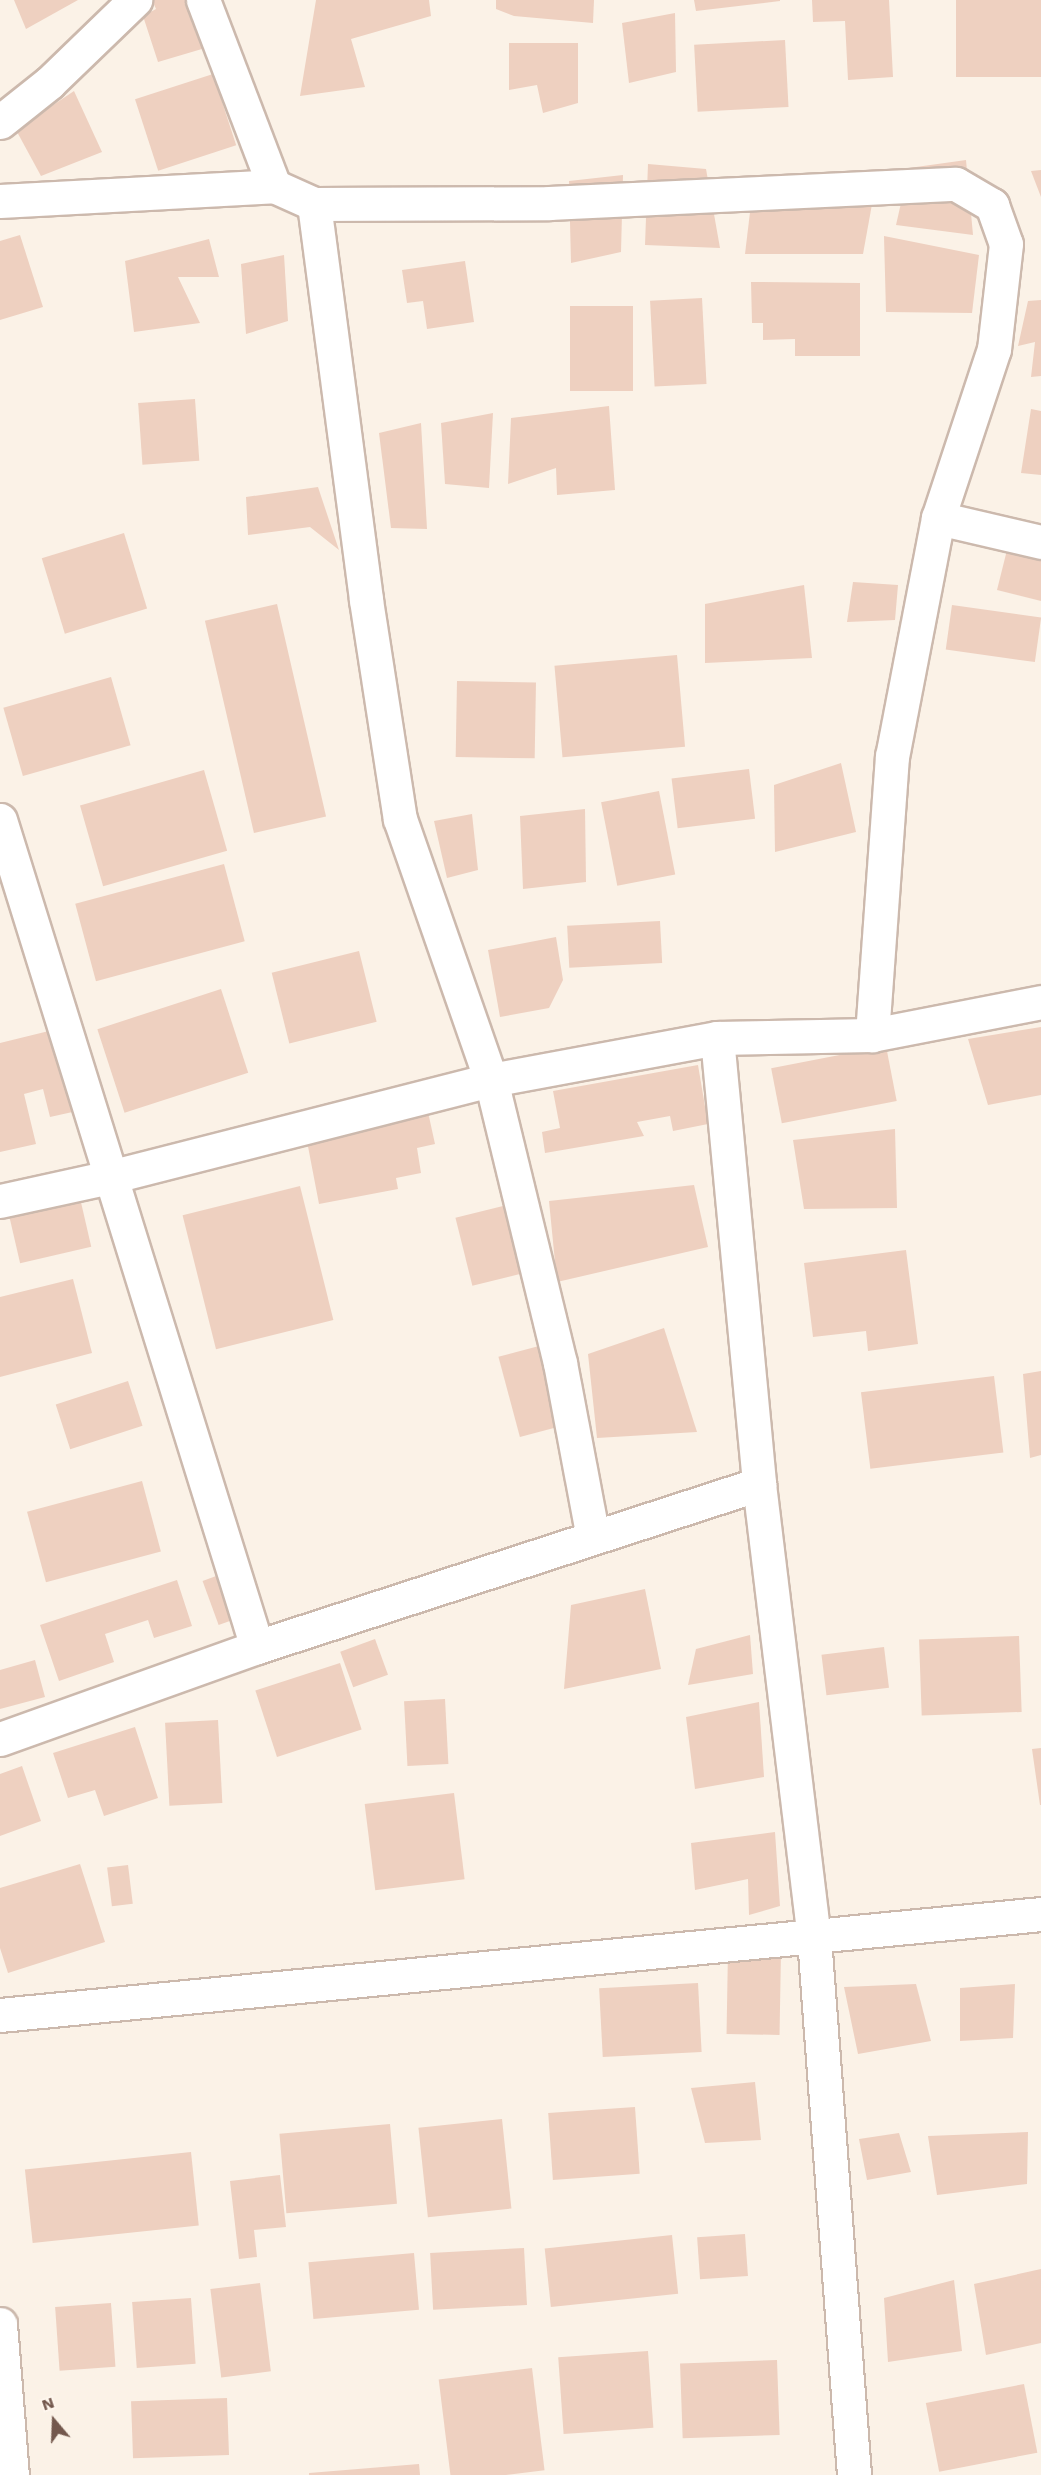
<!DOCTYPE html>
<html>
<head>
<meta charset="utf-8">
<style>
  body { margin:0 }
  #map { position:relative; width:1041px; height:2475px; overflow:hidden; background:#fbf2e7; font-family:"Work Sans",sans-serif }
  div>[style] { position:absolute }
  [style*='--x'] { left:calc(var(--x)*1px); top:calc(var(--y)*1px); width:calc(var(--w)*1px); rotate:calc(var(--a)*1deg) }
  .building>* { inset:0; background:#eed0c0; transform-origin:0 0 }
  .roads { filter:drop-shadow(2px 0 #ccb9ad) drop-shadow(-2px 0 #ccb9ad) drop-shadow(0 2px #ccb9ad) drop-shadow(0 -2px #ccb9ad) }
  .street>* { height:33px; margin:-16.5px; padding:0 16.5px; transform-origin:16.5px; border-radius:16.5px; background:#fff }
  span { translate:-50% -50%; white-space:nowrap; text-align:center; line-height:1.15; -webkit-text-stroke:6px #fef6ed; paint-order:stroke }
  .north { position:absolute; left:24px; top:2391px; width:60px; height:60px; -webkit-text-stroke:4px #fef6ed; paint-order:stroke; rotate:341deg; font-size:16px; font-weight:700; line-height:24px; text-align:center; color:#73584d }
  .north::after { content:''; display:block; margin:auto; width:21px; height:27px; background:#73584d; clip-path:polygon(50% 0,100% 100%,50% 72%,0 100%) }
</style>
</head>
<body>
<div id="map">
  <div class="building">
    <i style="clip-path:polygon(14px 0,78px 0,26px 29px)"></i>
    <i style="clip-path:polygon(152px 0,198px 0,212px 46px,158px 62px,143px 16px,156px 9px)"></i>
    <i style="clip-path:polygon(316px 0,429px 0,431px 16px,351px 39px,365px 87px,300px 96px)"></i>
    <i style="clip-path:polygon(496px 0,594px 0,593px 23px,514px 16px,496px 9px)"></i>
    <i style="clip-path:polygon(694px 0,780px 0,780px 1px,696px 11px)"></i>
    <i style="clip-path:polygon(812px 0,889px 0,893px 77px,848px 80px,845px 21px,813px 22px)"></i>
    <i style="left:956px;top:0;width:85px;height:77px"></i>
    <i style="clip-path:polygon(675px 13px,676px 72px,629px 83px,622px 23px)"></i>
    <i style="left:785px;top:40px;width:67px;height:91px;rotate:87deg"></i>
    <i style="clip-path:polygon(509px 43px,578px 43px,578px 103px,543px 113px,537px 85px,509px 90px)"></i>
    <i style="left:213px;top:74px;width:75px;height:82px;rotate:72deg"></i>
    <i style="clip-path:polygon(74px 91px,102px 152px,41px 176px,16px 130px)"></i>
    <i style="clip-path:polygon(966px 160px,973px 235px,896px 225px,909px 168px)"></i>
    <i style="clip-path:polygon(648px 164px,706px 169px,720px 248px,645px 245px)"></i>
    <i style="clip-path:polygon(1041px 170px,1041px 197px,1031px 171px)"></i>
    <i style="clip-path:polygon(878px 171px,863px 254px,745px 254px,754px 179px)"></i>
    <i style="clip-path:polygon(623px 175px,621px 252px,571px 263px,569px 181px)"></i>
    <i style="clip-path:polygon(20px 235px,43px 307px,0 320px,0 241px)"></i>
    <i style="clip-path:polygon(884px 236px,979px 255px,972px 313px,886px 312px)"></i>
    <i style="clip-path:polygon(209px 239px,219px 277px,178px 277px,200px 323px,134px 332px,125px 261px)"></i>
    <i style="clip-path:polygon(284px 255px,288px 321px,246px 334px,241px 264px)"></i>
    <i style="clip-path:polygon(465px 261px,474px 322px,427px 329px,423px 301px,407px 303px,402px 270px)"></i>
    <i style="clip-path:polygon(751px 282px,860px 283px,860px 356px,795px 356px,795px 339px,763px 340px,763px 323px,752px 323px)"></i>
    <i style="left:702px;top:298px;width:86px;height:52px;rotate:87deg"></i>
    <i style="clip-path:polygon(1041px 300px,1041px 376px,1031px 377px,1035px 342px,1018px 346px,1028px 301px)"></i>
    <i style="left:570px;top:306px;width:63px;height:85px"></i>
    <i style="left:195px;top:399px;width:62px;height:57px;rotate:86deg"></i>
    <i style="clip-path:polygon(609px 406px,615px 490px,557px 495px,556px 468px,508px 484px,511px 418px)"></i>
    <i style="clip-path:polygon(1031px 409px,1041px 411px,1041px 475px,1021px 473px)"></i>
    <i style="clip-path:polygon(493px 413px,489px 488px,445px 484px,441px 423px)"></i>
    <i style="clip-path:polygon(421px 423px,427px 529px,391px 528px,379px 433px)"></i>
    <i style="clip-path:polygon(318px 487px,339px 550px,310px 527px,248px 535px,246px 497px)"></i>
    <i style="left:124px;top:533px;width:79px;height:86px;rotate:73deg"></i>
    <i style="clip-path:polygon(1010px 538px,1041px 546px,1041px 601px,997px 590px)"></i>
    <i style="clip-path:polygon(853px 582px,898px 585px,895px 620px,847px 622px)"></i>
    <i style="clip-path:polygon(804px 585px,812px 658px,705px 663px,705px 604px)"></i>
    <i style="left:277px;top:604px;width:218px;height:74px;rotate:77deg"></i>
    <i style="left:952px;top:605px;width:90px;height:45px;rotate:8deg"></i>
    <i style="left:677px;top:655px;width:92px;height:123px;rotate:85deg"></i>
    <i style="left:111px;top:677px;width:71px;height:112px;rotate:74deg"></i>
    <i style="left:457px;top:681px;width:79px;height:76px;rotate:1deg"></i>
    <i style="clip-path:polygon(841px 763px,856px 832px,775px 852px,774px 785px)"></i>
    <i style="left:749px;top:769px;width:50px;height:78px;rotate:83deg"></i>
    <i style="left:204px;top:770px;width:84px;height:129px;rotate:74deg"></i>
    <i style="left:659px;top:791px;width:85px;height:59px;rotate:79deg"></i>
    <i style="clip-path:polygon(585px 809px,586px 882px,523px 889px,520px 816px)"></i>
    <i style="clip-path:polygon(472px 814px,478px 870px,447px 878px,434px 821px)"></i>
    <i style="left:224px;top:864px;width:80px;height:154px;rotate:75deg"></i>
    <i style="left:660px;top:921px;width:42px;height:93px;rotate:87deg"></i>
    <i style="clip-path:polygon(556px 937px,563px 980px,549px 1008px,500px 1017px,488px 950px)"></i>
    <i style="left:359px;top:951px;width:73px;height:90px;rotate:76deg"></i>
    <i style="left:221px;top:989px;width:88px;height:130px;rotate:72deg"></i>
    <i style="clip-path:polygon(1041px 1027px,1041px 1095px,988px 1105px,968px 1039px)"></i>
    <i style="clip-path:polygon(57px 1029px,77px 1111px,50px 1117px,43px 1089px,24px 1094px,36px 1144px,0 1152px,0 1043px)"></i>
    <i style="left:886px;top:1046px;width:56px;height:117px;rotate:79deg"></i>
    <i style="clip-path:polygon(698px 1065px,708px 1124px,673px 1131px,670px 1116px,637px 1122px,644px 1136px,545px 1153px,542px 1132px,560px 1128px,553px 1091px)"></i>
    <i style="clip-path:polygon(428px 1112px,435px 1144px,417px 1148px,421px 1173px,396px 1178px,398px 1189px,319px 1204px,306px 1136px)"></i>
    <i style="clip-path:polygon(895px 1129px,897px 1208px,804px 1209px,793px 1140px)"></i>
    <i style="clip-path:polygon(694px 1185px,708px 1247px,557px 1282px,549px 1201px)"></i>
    <i style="left:300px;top:1186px;width:138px;height:121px;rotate:76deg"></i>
    <i style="left:80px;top:1198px;width:50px;height:73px;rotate:77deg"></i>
    <i style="left:503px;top:1206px;width:70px;height:49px;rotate:76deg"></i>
    <i style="clip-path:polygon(906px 1250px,918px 1344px,868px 1351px,866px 1331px,813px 1337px,804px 1263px)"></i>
    <i style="clip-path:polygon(73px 1279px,92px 1353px,0 1377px,0 1297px)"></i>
    <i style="clip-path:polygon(664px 1328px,697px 1432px,597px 1438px,588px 1354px)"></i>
    <i style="left:539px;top:1346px;width:83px;height:42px;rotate:75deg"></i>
    <i style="clip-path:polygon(1041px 1371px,1041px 1455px,1030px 1458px,1023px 1374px)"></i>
    <i style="left:994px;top:1376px;width:77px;height:134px;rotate:83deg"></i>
    <i style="left:128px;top:1381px;width:47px;height:76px;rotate:72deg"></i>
    <i style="left:142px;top:1481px;width:73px;height:119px;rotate:75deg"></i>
    <i style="left:227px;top:1572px;width:47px;height:26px;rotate:70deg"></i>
    <i style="clip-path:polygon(177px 1580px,192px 1626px,154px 1638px,148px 1620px,105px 1634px,114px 1662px,59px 1681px,40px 1625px)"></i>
    <i style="clip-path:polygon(645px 1589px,661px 1669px,564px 1689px,571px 1605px)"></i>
    <i style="clip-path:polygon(750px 1635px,753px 1674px,688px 1685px,696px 1649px)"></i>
    <i style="left:1019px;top:1636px;width:76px;height:100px;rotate:88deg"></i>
    <i style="left:375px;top:1639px;width:38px;height:37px;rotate:70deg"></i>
    <i style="left:884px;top:1647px;width:41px;height:63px;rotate:83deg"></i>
    <i style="clip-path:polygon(35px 1660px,45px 1697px,0 1709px,0 1670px)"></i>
    <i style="left:340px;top:1663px;width:70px;height:89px;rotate:72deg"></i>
    <i style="left:445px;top:1699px;width:65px;height:41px;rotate:87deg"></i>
    <i style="clip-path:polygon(759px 1702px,764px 1777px,695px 1789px,686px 1717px)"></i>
    <i style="left:218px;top:1720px;width:83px;height:53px;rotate:87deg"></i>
    <i style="clip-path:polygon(135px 1727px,158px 1798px,104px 1816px,95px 1790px,68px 1798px,53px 1753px)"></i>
    <i style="clip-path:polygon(1041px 1748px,1041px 1805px,1040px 1805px,1032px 1749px)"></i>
    <i style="clip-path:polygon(22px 1766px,41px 1821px,0 1836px,0 1774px)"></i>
    <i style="left:454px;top:1793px;width:87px;height:90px;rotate:83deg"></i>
    <i style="clip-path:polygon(775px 1832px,780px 1906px,749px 1915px,748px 1879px,695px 1890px,691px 1843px)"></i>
    <i style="clip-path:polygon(80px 1864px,105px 1942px,8px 1973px,0 1948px,0 1888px)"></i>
    <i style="left:128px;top:1865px;width:39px;height:21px;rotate:83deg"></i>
    <i style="left:728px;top:1950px;width:53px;height:84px;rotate:1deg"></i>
    <i style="left:698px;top:1983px;width:69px;height:99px;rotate:87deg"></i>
    <i style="clip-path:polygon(916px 1984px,931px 2041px,858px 2054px,844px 1987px)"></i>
    <i style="clip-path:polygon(1015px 1984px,1013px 2038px,960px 2041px,960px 1988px)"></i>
    <i style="clip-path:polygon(755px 2082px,761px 2140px,705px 2143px,691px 2088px)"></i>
    <i style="left:635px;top:2107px;width:67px;height:87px;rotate:86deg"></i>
    <i style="left:502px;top:2119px;width:90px;height:84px;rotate:84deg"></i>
    <i style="left:390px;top:2124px;width:80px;height:111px;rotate:85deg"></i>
    <i style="clip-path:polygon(1028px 2132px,1027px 2184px,937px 2195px,928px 2136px)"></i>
    <i style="clip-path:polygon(899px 2133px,911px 2172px,867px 2180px,859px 2139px)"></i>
    <i style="left:191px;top:2152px;width:74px;height:167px;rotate:84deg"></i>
    <i style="clip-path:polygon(280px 2175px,286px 2227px,254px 2230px,257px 2257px,239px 2259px,230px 2181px)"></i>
    <i style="left:745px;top:2234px;width:42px;height:48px;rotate:86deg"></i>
    <i style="left:672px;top:2235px;width:59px;height:128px;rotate:84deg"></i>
    <i style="left:524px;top:2248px;width:57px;height:94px;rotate:87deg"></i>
    <i style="left:414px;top:2253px;width:57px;height:106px;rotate:85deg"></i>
    <i style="clip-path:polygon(1041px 2269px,1041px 2343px,986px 2355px,974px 2284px)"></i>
    <i style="clip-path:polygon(954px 2280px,962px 2351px,888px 2362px,884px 2298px)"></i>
    <i style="left:260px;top:2283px;width:89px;height:50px;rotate:83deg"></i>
    <i style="left:191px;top:2298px;width:66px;height:59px;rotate:86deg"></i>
    <i style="left:111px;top:2303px;width:64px;height:56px;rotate:86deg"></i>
    <i style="left:648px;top:2351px;width:77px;height:90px;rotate:86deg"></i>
    <i style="left:777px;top:2360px;width:75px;height:97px;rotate:88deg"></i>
    <i style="left:532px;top:2368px;width:103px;height:94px;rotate:83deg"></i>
    <i style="left:1024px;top:2384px;width:70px;height:100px;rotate:79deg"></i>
    <i style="left:227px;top:2398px;width:57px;height:96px;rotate:88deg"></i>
    <i style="clip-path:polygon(419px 2464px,420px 2475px,309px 2475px,309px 2473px)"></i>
  </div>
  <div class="roads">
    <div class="street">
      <i style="--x:203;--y:0;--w:199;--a:69.1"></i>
      <i style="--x:0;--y:122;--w:63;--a:-38.5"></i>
      <i style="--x:49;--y:83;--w:120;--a:-44"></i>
      <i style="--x:0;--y:201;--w:274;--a:-3.1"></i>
      <i style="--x:274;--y:186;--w:44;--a:24.2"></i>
      <i style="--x:314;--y:204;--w:235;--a:-0.2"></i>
      <i style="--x:549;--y:203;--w:407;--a:-2.7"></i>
      <i style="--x:956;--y:184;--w:42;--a:30.3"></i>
      <i style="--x:992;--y:205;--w:41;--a:70.3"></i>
      <i style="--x:1006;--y:244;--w:106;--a:96.5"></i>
      <i style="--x:994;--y:349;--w:178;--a:108.3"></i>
      <i style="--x:938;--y:518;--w:242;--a:100.9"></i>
      <i style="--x:892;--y:756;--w:280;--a:94.1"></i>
      <i style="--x:314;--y:204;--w:399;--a:82.5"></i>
      <i style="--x:366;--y:600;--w:222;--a:81.2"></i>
      <i style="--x:400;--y:819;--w:276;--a:70.8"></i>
      <i style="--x:491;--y:1080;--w:291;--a:76.3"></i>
      <i style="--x:560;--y:1363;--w:177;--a:79.3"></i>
      <i style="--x:938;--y:518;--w:106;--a:13.1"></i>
      <i style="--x:0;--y:820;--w:866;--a:72.74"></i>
      <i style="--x:717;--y:1038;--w:448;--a:84.6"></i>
      <i style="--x:759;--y:1484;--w:457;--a:83.1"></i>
      <i style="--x:814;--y:1938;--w:538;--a:85.74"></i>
      <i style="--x:0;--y:1201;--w:113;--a:-12.3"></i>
      <i style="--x:110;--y:1177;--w:393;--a:-14.3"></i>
      <i style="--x:491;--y:1080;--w:230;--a:-10.5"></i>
      <i style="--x:717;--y:1038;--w:155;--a:-1.1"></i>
      <i style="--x:872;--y:1035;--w:172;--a:-11"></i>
      <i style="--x:0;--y:1739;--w:273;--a:-19.7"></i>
      <i style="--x:257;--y:1647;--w:528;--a:-17.99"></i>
      <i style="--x:0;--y:2015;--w:1046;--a:-5.54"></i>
      <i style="--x:0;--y:2324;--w:151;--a:85.5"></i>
    </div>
  </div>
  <div class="north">N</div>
</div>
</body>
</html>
